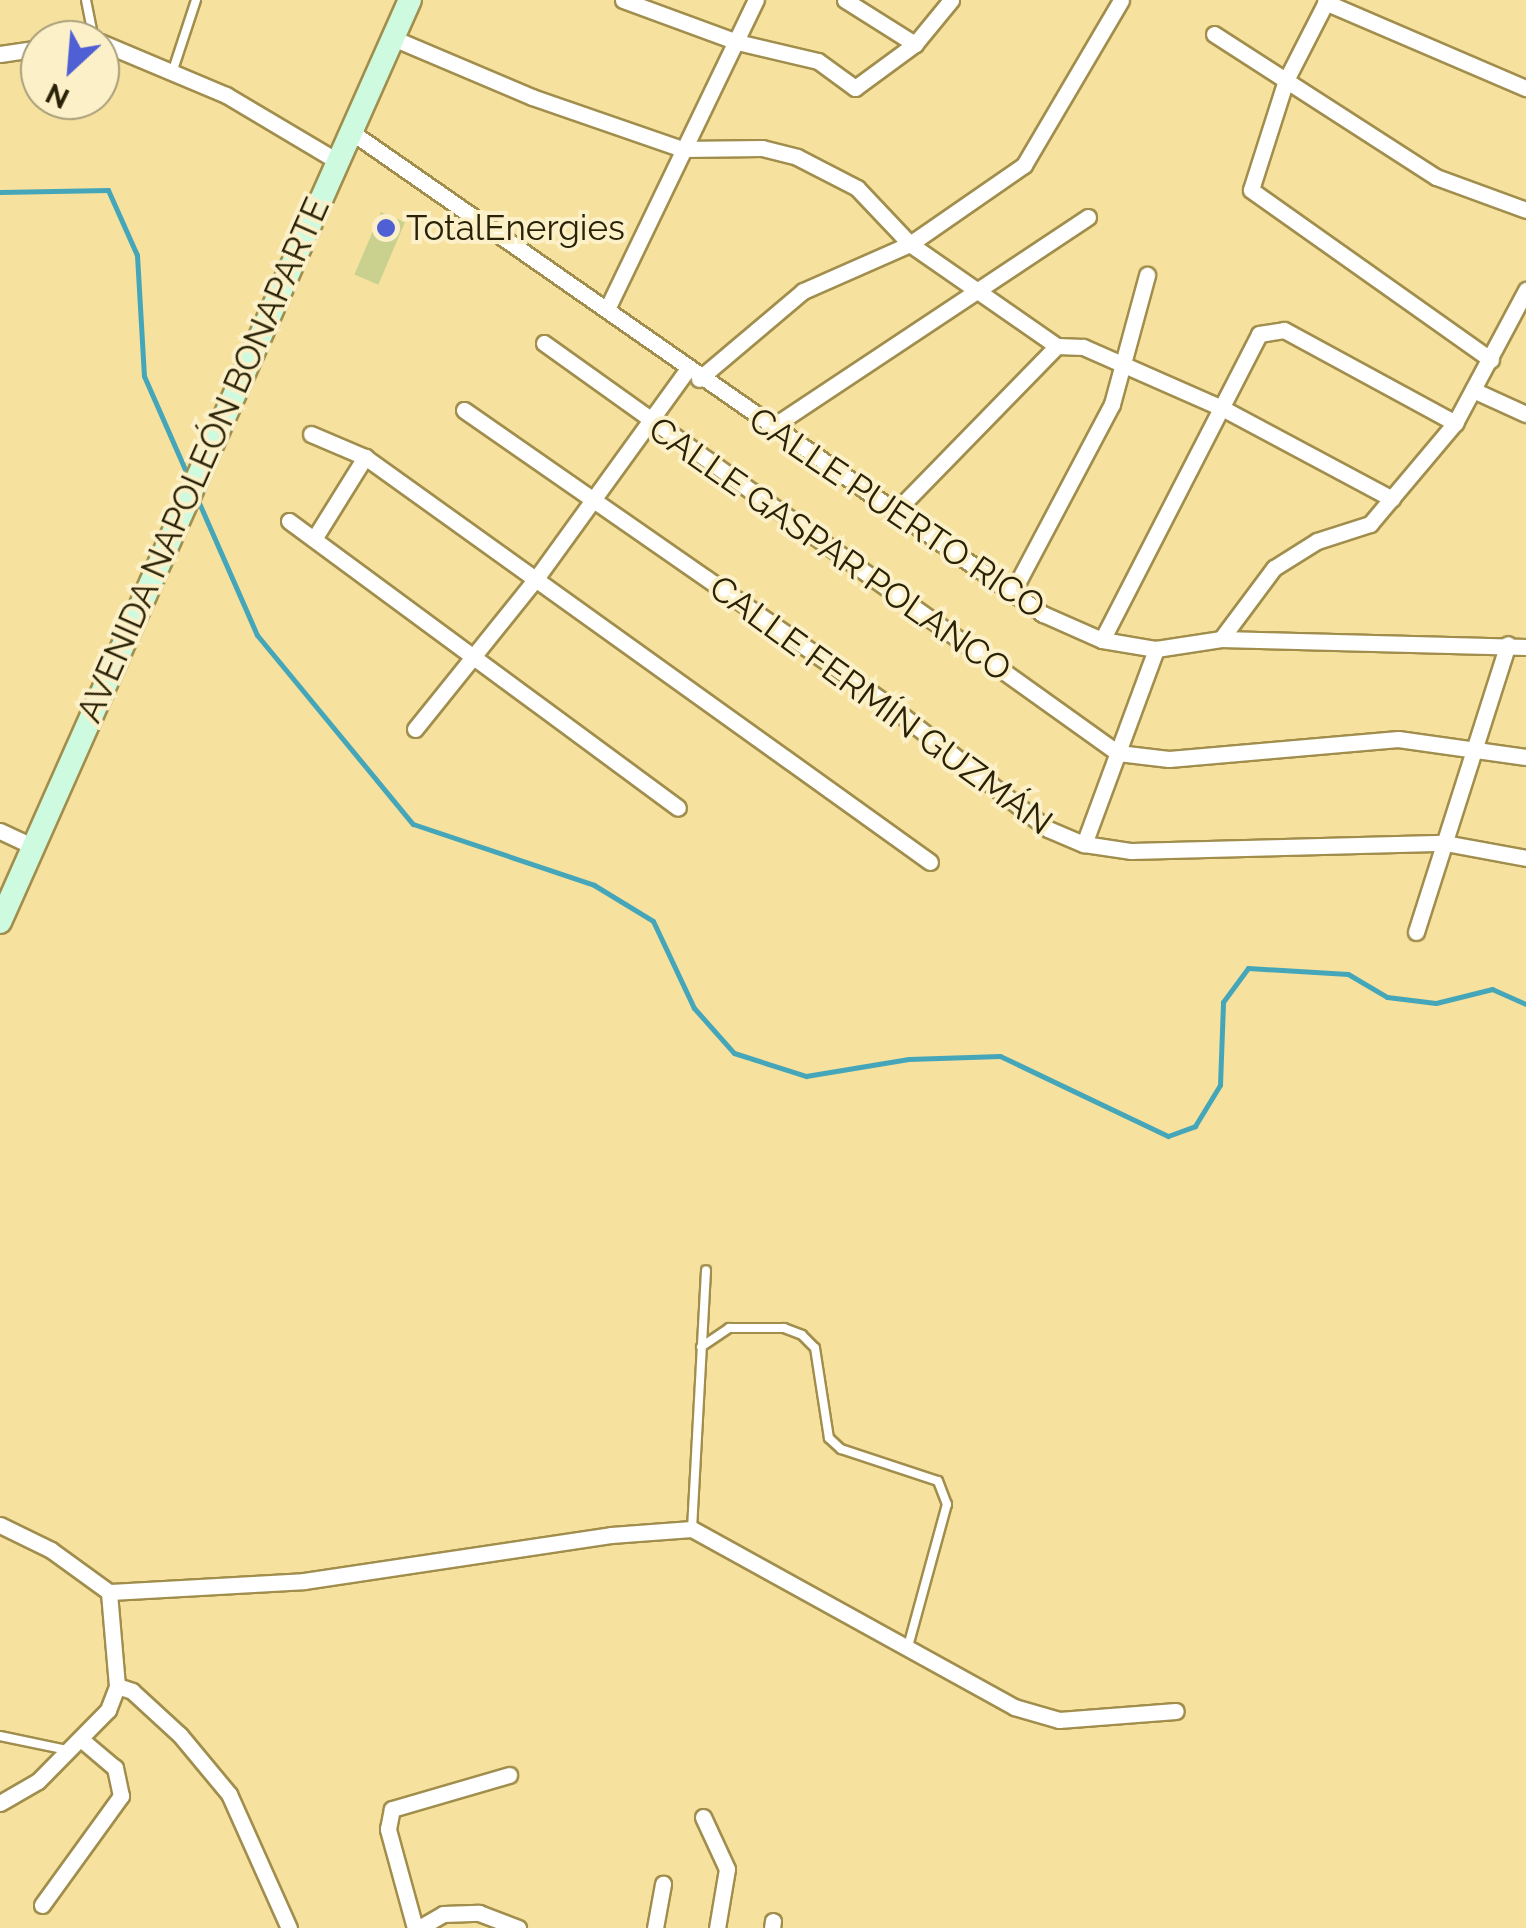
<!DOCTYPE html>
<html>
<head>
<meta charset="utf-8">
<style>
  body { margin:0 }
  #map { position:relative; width:1526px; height:1928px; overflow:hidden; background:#f6e29e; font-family:Raleway,sans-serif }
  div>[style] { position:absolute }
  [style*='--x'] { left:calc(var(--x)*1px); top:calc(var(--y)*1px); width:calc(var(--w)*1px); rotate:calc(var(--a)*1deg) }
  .stream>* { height:5px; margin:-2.5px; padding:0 2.5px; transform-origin:2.5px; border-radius:2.5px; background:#46a6b9 }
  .building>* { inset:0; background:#cad18e; transform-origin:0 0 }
  .roads { filter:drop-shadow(2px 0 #a18e4d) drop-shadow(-2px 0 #a18e4d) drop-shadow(0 2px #a18e4d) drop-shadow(0 -2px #a18e4d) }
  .service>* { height:8px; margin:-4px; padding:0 4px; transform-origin:4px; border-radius:4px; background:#fff }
  .minor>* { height:15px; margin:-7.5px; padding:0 7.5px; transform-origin:7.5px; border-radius:7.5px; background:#fff }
  .secondary>* { height:22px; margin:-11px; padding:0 11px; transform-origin:11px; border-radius:11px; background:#cefae0 }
  .dots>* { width:28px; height:28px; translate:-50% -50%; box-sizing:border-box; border:5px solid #fcf0c8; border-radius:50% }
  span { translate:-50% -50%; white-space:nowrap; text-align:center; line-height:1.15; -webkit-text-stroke:8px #fcf0c8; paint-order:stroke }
  .poi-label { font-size:35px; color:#2a2206 }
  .left { translate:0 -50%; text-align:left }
  .street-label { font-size:35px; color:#2a2206 }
  .north { position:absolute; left:20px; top:20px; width:100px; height:100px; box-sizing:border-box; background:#fcf0c8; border:2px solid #a89e7a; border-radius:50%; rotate:206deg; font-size:28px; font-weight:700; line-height:40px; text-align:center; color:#2a2206 }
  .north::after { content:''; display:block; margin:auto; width:35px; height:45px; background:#4f5fd4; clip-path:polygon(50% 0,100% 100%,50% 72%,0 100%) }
</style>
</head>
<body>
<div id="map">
  <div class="stream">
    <i style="--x:0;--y:192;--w:108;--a:-1.1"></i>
    <i style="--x:108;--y:190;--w:71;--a:66"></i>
    <i style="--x:137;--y:255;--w:121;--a:86.7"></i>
    <i style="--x:144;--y:376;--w:109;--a:66.3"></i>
    <i style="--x:196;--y:496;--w:152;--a:66.3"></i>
    <i style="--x:257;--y:635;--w:245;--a:50.5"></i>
    <i style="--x:413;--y:824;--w:191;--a:18.6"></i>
    <i style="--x:594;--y:885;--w:69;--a:31.4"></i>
    <i style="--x:653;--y:921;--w:96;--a:64.8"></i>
    <i style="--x:694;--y:1008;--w:60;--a:48.4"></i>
    <i style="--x:734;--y:1053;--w:76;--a:17.7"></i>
    <i style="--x:806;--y:1076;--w:104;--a:-9.4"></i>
    <i style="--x:909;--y:1059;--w:91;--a:-1.9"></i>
    <i style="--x:1000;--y:1056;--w:186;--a:25.5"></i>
    <i style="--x:1168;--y:1136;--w:29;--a:-20"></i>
    <i style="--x:1195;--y:1126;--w:48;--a:-58.6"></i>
    <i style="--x:1220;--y:1085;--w:83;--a:-87.9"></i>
    <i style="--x:1223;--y:1002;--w:42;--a:-53.7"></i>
    <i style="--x:1248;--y:968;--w:100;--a:3.4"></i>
    <i style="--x:1348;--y:974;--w:45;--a:30.5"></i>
    <i style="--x:1387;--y:997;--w:49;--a:7"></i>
    <i style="--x:1436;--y:1003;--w:58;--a:-14"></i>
    <i style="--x:1492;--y:989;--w:37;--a:24"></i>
  </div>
  <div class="building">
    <i style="left:381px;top:212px;width:26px;height:68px;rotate:23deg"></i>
  </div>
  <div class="roads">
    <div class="service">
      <i style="--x:86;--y:0;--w:41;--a:78.7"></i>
      <i style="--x:173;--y:70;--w:74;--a:-71.8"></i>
      <i style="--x:701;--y:1347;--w:34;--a:-34"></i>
      <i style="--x:729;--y:1328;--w:55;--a:0"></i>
      <i style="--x:784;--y:1328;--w:19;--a:21"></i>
      <i style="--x:802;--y:1335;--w:18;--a:45"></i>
      <i style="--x:815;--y:1348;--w:91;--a:81.2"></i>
      <i style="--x:829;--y:1438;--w:16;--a:43"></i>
      <i style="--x:841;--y:1449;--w:102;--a:18.3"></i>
      <i style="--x:938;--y:1481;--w:25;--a:69"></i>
      <i style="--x:947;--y:1504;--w:151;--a:105.3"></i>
      <i style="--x:692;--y:1529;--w:259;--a:-86.9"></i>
      <i style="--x:0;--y:1736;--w:68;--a:11.8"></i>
    </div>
    <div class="minor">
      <i style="--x:623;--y:0;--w:121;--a:20.2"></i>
      <i style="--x:737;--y:42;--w:83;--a:13.2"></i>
      <i style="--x:818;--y:61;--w:46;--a:36.1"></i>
      <i style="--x:855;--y:88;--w:74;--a:-36.3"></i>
      <i style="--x:915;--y:44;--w:57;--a:-50.7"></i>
      <i style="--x:845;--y:0;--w:83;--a:32.2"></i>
      <i style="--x:1327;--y:0;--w:90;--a:117.1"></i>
      <i style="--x:1286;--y:80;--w:115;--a:107.7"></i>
      <i style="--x:1251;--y:190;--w:294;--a:35.3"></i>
      <i style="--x:1325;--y:2;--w:219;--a:23.2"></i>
      <i style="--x:1214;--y:34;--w:264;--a:32.8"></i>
      <i style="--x:1436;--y:177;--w:96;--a:20.1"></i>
      <i style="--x:393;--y:38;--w:151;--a:23"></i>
      <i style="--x:532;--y:97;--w:159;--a:19.1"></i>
      <i style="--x:682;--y:149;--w:80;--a:-0.7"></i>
      <i style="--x:762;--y:148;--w:36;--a:14"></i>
      <i style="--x:797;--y:157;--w:68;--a:27.3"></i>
      <i style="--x:857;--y:188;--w:77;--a:46.6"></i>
      <i style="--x:910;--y:244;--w:179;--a:34.8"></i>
      <i style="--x:1057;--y:346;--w:26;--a:2"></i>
      <i style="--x:1083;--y:347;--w:150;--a:23.7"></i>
      <i style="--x:1220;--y:407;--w:195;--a:28.1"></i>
      <i style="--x:100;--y:42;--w:137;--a:22.8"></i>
      <i style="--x:226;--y:95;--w:129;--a:30.7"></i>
      <i style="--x:0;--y:54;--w:40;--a:-8.5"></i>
      <i style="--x:350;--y:131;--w:845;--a:34.88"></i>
      <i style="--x:1043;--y:614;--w:64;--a:23.8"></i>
      <i style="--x:1102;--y:640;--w:55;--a:9.5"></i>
      <i style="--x:1156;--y:649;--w:66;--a:-8.7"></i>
      <i style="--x:1221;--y:639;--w:305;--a:1.5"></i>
      <i style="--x:608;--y:307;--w:341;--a:-64.3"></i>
      <i style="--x:544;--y:343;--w:705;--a:35.54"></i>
      <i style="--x:1118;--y:753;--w:51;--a:6.7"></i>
      <i style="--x:1169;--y:759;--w:230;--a:-5"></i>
      <i style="--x:1398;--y:739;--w:129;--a:8"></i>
      <i style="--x:699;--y:379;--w:136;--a:-40.2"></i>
      <i style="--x:803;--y:291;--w:117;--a:-23.7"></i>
      <i style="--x:910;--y:244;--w:139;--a:-34.7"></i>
      <i style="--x:1024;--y:165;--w:191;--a:-59.5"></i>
      <i style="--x:1473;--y:390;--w:58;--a:24.4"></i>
      <i style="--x:464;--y:410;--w:519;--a:34.79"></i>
      <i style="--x:890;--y:706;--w:200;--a:37.9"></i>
      <i style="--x:1048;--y:829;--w:39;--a:23"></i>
      <i style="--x:1084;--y:844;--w:48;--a:8.5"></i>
      <i style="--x:1131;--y:851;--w:314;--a:-1.5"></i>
      <i style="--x:1445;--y:843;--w:82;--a:10.5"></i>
      <i style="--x:769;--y:429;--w:383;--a:-33.6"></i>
      <i style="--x:311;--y:434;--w:59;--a:23.1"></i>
      <i style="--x:365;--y:457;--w:695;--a:35.63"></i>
      <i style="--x:893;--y:514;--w:235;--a:-45.7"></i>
      <i style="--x:289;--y:521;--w:483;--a:36.4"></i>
      <i style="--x:314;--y:539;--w:97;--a:-58.1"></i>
      <i style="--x:1012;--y:593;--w:214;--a:-62.1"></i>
      <i style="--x:1112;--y:404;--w:134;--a:-74.8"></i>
      <i style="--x:1221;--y:639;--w:89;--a:-53.3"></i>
      <i style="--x:1274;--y:568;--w:51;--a:-32.1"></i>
      <i style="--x:1317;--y:541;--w:56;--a:-17.8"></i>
      <i style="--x:1370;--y:524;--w:132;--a:-49.9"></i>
      <i style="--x:1455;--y:423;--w:151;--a:-61.9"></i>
      <i style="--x:1102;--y:640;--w:344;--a:-62.8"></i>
      <i style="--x:1259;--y:334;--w:25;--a:-9"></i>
      <i style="--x:1284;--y:330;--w:195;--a:28.5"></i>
      <i style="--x:415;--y:729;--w:191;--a:-51.2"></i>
      <i style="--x:535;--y:580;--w:261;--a:-54.1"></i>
      <i style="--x:0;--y:831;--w:33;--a:25"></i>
      <i style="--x:1084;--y:844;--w:208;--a:-69.7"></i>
      <i style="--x:1416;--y:932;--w:302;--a:-72.3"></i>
      <i style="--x:0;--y:1525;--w:57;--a:26.1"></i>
      <i style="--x:51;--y:1550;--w:72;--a:35.9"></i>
      <i style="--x:109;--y:1592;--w:195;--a:-3.2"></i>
      <i style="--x:304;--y:1581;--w:310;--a:-8.5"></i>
      <i style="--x:611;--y:1535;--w:81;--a:-4.2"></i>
      <i style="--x:692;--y:1529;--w:368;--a:28.9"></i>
      <i style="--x:1014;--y:1707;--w:47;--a:16.1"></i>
      <i style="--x:1059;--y:1720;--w:117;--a:-4.4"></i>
      <i style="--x:117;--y:1686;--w:16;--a:18"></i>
      <i style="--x:132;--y:1691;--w:65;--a:42.5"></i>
      <i style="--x:180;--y:1735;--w:77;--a:50.3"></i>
      <i style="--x:229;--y:1794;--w:147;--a:65.9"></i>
      <i style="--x:0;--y:1803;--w:44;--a:-30.1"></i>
      <i style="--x:38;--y:1781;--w:100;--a:-45.4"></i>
      <i style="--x:108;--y:1710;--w:26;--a:-69"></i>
      <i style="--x:117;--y:1686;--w:94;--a:-94.9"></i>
      <i style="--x:703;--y:1817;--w:57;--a:65.2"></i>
      <i style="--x:727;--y:1869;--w:60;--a:99.6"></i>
      <i style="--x:42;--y:1905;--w:135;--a:-54.1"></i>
      <i style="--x:121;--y:1796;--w:29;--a:-102"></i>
      <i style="--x:115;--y:1768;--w:42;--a:-139.8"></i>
      <i style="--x:415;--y:1928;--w:103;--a:-105.3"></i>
      <i style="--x:388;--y:1829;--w:20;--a:-79"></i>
      <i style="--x:392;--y:1809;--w:122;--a:-16.2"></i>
      <i style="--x:419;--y:1928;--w:28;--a:-30"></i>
      <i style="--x:443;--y:1914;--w:36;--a:-2"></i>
      <i style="--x:479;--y:1913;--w:42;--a:21"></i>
      <i style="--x:655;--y:1928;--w:45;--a:-79.7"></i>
      <i style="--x:772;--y:1928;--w:7;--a:-82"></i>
    </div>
    <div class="secondary">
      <i style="--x:0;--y:922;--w:1009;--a:-66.03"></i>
    </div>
  </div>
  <div class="dots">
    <i style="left:386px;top:228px;background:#4f5fd4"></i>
  </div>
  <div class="poi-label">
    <span class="left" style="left:406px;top:228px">TotalEnergies</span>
  </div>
  <div class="street-label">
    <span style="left:203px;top:460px;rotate:-66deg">AVENIDA NAPOLEÓN BONAPARTE</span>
    <span style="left:897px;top:513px;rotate:34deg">CALLE PUERTO RICO</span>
    <span style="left:830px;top:549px;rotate:35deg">CALLE GASPAR POLANCO</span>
    <span style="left:881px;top:705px;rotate:36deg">CALLE FERMÍN GUZMÁN</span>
  </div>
  <div class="north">N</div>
</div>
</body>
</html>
